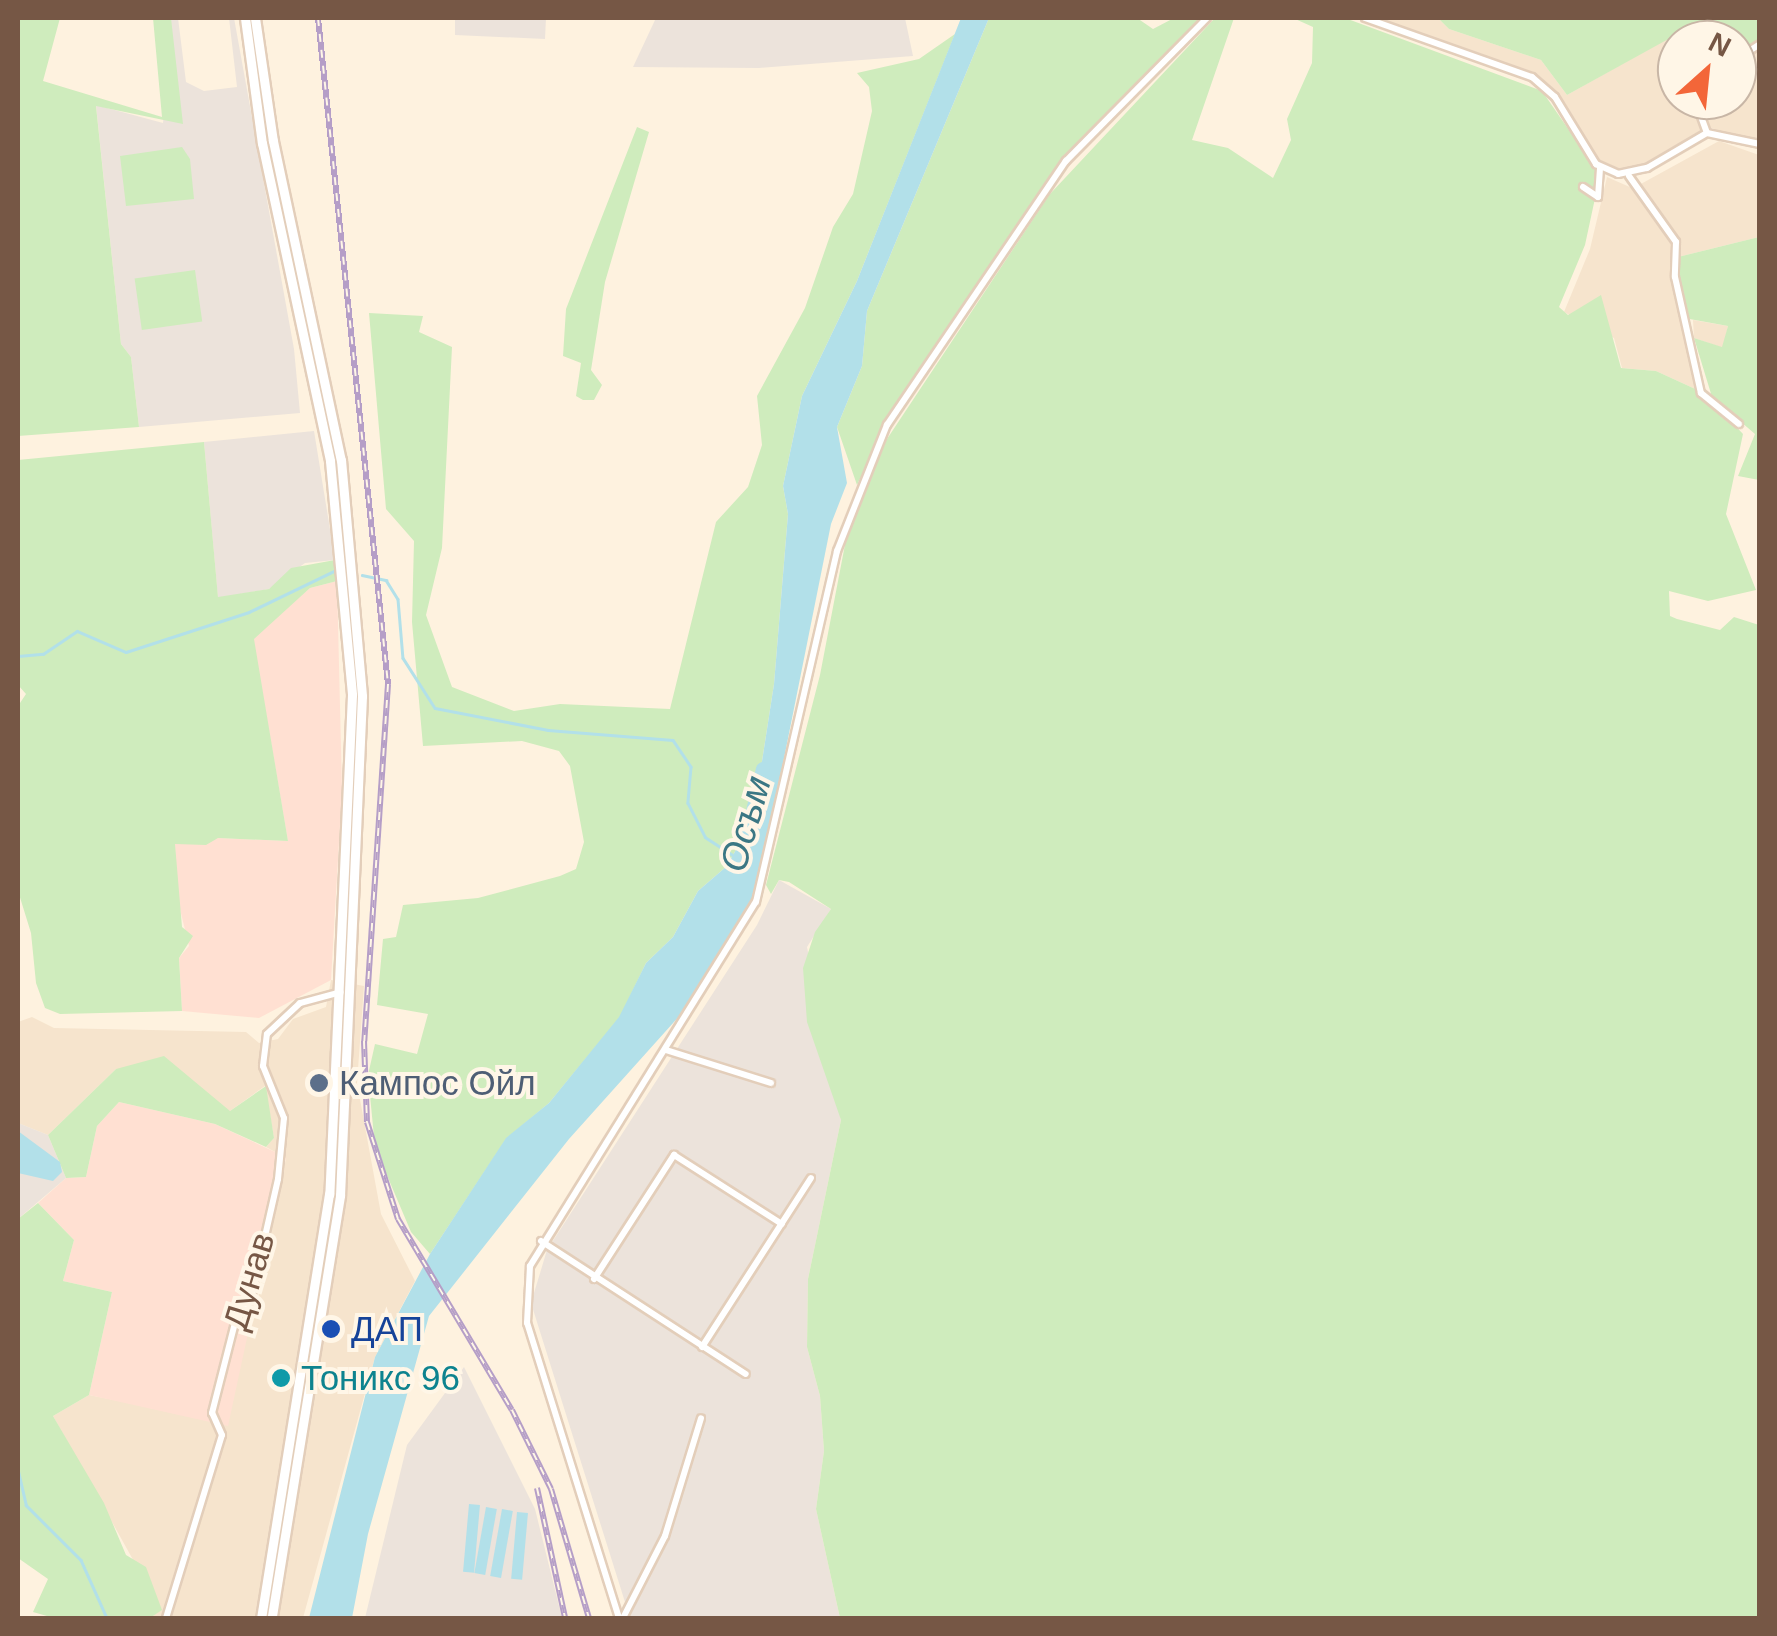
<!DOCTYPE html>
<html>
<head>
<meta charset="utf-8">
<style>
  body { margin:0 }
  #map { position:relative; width:1777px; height:1636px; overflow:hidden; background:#fef2df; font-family:Helvetica,sans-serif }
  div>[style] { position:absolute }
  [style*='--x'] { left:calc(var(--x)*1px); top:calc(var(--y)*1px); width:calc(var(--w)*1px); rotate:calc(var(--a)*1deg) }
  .residential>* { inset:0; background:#f6e4cd }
  .commercial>* { inset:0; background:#ffe0d2 }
  .industrial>* { inset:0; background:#ece3db }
  .green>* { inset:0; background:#cfecbd; transform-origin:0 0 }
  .water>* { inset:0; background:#b2e0e9; transform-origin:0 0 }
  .stream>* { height:2.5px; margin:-1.25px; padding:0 1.25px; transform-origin:1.25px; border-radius:1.25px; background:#b2e0e9 }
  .river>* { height:14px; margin:-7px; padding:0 7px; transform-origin:7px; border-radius:7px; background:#b2e0e9 }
  .roads { filter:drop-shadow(2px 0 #e3ceba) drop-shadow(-2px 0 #e3ceba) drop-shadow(0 2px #e3ceba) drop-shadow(0 -2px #e3ceba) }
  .street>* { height:6px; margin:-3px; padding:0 3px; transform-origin:3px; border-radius:3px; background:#fff }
  .secondary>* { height:9px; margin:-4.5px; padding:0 4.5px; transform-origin:4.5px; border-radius:4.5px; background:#fff }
  .rail>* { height:6px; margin-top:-3px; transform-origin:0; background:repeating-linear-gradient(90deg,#fff6e7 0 8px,#b59ec7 0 16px); box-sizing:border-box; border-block:2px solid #b59ec7 }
  .dots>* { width:28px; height:28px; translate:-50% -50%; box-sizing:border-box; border:5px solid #fff6e7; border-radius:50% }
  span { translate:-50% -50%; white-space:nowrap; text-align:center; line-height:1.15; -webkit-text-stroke:8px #fff6e7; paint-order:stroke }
  .service-label { font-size:35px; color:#4e5e75 }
  .left { translate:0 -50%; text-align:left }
  .street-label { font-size:35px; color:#765745 }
  .transit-label { font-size:35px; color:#164399 }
  .culture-label { font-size:35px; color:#0d838f }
  .water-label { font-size:38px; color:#3b7784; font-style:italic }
  .frame { position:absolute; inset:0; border:20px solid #765745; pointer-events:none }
  .north { position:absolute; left:1657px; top:20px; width:100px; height:100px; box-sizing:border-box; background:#fff6e7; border:2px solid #c8b6a6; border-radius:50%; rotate:27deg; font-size:28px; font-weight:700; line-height:40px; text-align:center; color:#765745 }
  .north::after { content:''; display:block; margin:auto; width:35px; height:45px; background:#f36639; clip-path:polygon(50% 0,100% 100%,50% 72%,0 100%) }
</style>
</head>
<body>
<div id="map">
  <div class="residential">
    <i style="clip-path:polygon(1369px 18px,1438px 18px,1449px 29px,1541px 60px,1567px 95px,1672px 36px,1677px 100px,1694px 100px,1706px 131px,1629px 176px,1598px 161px,1565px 103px,1539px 77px)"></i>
    <i style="clip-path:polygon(1759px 48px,1759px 145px,1709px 127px,1699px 106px,1699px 100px,1737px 100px,1737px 62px)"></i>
    <i style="clip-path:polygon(1719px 141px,1759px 155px,1759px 237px,1678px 257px,1675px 235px,1639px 185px)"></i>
    <i style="clip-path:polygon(1607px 177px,1632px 188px,1670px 239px,1704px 393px,1656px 371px,1622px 368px,1614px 338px,1564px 312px,1590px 249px)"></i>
    <i style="clip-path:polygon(1693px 320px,1728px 326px,1723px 348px,1694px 338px)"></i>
    <i style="clip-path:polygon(331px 980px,364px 986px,357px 1083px,381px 1214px,415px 1281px,375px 1357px,303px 1618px,150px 1618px,161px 1610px,53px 1416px,89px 1395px,134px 1404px,255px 1313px,286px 1158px,266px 1147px,274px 1138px,265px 1086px,230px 1111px,116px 1069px,48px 1135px,18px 1123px,18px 1022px,32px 1017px,54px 1028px,246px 1032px,259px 1043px,278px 1039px,293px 1019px,326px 1007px)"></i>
  </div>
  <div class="commercial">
    <i style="clip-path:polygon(337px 581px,342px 790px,331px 980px,259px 1018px,182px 1011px,179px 958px,189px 946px,176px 893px,175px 844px,218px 838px,288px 841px,253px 638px,310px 588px)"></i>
    <i style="clip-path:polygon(119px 1102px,215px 1124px,286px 1157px,228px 1426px,89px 1395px,112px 1292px,63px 1281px,74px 1240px,38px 1203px,66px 1178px,86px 1177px,97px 1126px)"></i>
  </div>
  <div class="industrial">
    <i style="clip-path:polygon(171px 18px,178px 18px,186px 82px,204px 91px,237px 87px,229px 18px,234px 18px,294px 349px,300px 413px,139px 427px,131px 357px,121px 344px,96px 105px,163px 123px)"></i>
    <i style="clip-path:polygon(455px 18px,546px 18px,545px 39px,455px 35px)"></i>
    <i style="clip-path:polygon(656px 18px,905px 18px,913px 56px,759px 68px,633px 67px)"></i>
    <i style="clip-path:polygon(314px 431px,335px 560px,305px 563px,269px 589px,218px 598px,204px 442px)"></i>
    <i style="clip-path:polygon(779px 880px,831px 909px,807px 947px,841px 1120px,808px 1279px,807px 1347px,820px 1396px,824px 1451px,816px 1509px,840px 1618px,630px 1618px,531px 1303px,547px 1250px,757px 925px)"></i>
    <i style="clip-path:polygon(18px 1123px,48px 1135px,66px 1178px,18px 1219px)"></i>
    <i style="clip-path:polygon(464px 1367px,535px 1509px,562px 1618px,365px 1618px,407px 1445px)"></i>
  </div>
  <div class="green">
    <i style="clip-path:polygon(18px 18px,60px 18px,43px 81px,162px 117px,153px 18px,171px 18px,183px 124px,96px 106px,121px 344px,131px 357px,139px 427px,18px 436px)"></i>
    <i style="clip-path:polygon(989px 18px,1137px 18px,1153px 29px,1174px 18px,1203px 18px,1065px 163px,882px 432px,857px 485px,837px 427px,862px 366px,867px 311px)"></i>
    <i style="clip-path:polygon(1215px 18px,1234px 18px,1192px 140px,1228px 148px,1273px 178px,1291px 140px,1287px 119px,1312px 63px,1313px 27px,1293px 18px,1345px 18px,1542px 91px,1600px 175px,1585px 245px,1559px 307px,1568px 315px,1601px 295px,1621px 368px,1656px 371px,1704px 393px,1743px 434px,1726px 514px,1756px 590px,1708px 601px,1669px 591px,1670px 616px,1677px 619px,1720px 630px,1734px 617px,1759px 625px,1759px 1618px,840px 1618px,816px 1509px,824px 1451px,820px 1396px,807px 1347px,808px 1279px,841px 1120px,807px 1022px,803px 968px,815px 932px,831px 909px,789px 882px,779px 880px,771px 894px,766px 885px,820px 675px,848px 529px,887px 439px,1049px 195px)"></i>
    <i style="clip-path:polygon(1438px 18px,1759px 18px,1759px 40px,1737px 54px,1737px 40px,1677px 42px,1672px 37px,1567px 95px,1541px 60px,1449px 29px)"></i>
    <i style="clip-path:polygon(955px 34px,857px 281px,802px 396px,783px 486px,788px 514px,774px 684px,753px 819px,727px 866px,698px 891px,673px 937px,646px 963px,620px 1017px,549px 1103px,506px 1139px,430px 1254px,411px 1232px,375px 1147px,368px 1075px,375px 1044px,417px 1054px,428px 1014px,377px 1005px,383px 939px,396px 937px,403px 905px,478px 898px,560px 876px,576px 869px,584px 842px,570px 766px,559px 751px,522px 741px,423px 746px,412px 622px,414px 541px,386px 509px,369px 313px,423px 316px,419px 332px,452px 347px,442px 548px,426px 615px,452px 687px,514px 711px,560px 704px,670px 709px,716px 522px,748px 487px,762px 445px,757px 396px,805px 308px,833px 227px,853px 194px,872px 111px,869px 87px,857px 73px,919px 59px)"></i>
    <i style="clip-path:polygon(637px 127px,649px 132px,605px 282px,591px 370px,602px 385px,594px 400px,583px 400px,576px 396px,581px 363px,563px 356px,566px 309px)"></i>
    <i style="clip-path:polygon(182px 147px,190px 159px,194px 199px,126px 206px,120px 156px)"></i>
    <i style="clip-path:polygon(1759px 237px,1759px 480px,1738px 476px,1755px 434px,1712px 397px,1694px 338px,1722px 347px,1728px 326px,1684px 318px,1678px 257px)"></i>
    <i style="left:195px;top:270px;width:52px;height:61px;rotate:82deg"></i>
    <i style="clip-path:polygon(204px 442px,218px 597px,269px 589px,291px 568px,335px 560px,337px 581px,310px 588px,254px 639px,288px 841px,218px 838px,206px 845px,175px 844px,182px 927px,193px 936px,179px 958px,182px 1011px,60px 1014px,45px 1008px,36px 983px,31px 933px,18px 891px,18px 706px,26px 694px,18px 685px,18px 460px)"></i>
    <i style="clip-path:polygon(164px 1056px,230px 1111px,266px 1086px,274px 1138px,266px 1147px,215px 1124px,119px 1102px,97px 1126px,86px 1177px,66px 1178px,48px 1135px,116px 1069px)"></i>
    <i style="clip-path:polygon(38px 1203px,74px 1240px,63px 1281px,112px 1292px,89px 1395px,53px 1416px,104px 1503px,126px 1555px,146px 1567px,162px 1610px,150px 1618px,54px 1618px,33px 1612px,48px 1579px,18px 1558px,18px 1219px)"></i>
  </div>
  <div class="water">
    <i style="clip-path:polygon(961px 18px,989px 18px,867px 311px,862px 366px,837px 427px,847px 483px,831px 524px,758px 888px,691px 1003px,569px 1139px,429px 1316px,368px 1534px,352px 1618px,309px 1618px,375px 1357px,430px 1254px,506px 1138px,549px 1103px,619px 1017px,646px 963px,673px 937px,698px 891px,727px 866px,753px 819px,774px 684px,788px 514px,783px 486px,802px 396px,857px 281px)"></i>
    <i style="clip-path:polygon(18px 1131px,60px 1162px,62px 1172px,53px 1181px,18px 1173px)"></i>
    <i style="left:469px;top:1504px;width:11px;height:68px;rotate:5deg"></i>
    <i style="left:486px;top:1507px;width:11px;height:67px;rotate:10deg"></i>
    <i style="left:502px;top:1509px;width:11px;height:68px;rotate:10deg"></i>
    <i style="left:517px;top:1512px;width:11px;height:67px;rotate:5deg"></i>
  </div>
  <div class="stream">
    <i style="--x:362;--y:575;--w:25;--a:12"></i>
    <i style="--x:386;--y:580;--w:22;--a:58"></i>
    <i style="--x:398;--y:599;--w:59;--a:85.2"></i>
    <i style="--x:403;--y:658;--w:59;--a:57.4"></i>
    <i style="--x:435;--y:708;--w:115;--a:11"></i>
    <i style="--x:548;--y:730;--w:125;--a:4.6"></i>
    <i style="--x:673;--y:740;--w:32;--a:56"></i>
    <i style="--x:691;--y:767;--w:36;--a:95"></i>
    <i style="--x:688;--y:803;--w:38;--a:63"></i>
    <i style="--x:705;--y:837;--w:35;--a:33"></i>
    <i style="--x:18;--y:656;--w:25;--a:-5"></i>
    <i style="--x:43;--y:654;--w:41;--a:-34.1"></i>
    <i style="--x:77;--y:631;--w:53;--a:23.2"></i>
    <i style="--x:126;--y:652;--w:129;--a:-18"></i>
    <i style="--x:249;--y:612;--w:97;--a:-25.8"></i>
    <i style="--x:18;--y:1469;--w:37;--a:77"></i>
    <i style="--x:26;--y:1505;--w:78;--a:45"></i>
    <i style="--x:81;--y:1560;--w:64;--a:65.9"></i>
  </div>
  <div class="river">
    <i style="--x:745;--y:845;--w:78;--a:-76.7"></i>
  </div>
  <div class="roads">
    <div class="street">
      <i style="--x:1365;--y:18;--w:177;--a:19.5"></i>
      <i style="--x:1532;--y:77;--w:30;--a:41"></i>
      <i style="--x:1555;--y:97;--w:79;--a:58.5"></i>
      <i style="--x:1596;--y:164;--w:24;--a:24"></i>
      <i style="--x:1618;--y:174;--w:30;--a:-12"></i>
      <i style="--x:1647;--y:168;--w:69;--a:-30.3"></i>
      <i style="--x:1707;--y:133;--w:54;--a:11.7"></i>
      <i style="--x:1737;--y:59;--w:27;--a:-33"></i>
      <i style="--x:1695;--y:100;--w:35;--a:70"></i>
      <i style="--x:1629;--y:176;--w:81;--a:54.5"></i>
      <i style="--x:1676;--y:242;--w:35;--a:92"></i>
      <i style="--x:1675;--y:277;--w:119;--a:77.4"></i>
      <i style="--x:1701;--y:393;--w:49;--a:39.2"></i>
      <i style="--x:1583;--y:187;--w:18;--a:34"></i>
      <i style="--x:1598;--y:197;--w:29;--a:-86"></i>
      <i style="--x:666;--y:1050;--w:110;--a:17.4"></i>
      <i style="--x:541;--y:1241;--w:244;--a:33"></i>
      <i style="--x:594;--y:1279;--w:148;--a:-57.2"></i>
      <i style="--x:674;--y:1155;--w:128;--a:32.6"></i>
      <i style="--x:702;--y:1347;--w:201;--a:-57.2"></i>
      <i style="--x:166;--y:1618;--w:191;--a:-73"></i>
      <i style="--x:222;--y:1435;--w:24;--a:-114"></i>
      <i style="--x:212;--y:1413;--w:93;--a:-75.7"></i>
      <i style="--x:235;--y:1323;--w:30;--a:-57"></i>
      <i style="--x:251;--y:1298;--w:122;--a:-77.2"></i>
      <i style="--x:278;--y:1179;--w:61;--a:-84.4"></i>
      <i style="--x:284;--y:1118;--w:56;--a:-112"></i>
      <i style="--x:263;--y:1066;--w:32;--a:-83"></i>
      <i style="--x:267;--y:1034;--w:45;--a:-43.2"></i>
      <i style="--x:300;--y:1003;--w:42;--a:-15"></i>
      <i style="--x:619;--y:1618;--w:309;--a:-107.3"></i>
      <i style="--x:527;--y:1323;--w:57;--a:-87"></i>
      <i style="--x:530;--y:1266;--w:428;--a:-58.2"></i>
      <i style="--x:756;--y:902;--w:360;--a:-77"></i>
      <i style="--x:837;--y:551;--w:136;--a:-68.4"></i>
      <i style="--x:887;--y:425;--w:319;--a:-55.9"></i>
      <i style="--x:1066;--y:161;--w:201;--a:-45.4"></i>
      <i style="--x:623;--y:1618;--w:92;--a:-62.9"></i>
      <i style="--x:665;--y:1536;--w:123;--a:-73"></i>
    </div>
    <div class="secondary">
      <i style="--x:245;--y:18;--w:126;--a:82.3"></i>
      <i style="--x:262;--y:143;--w:325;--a:77.9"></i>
      <i style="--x:330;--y:461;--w:235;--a:84.6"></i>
      <i style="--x:352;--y:695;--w:500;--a:92.6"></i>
      <i style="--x:329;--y:1194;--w:429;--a:99.1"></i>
      <i style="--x:255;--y:18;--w:124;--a:81.7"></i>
      <i style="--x:273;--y:141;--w:326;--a:78"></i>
      <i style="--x:341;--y:460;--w:237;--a:84.9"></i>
      <i style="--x:362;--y:696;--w:500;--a:92.52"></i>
      <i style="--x:340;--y:1196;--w:427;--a:99.2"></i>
    </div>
  </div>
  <div class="rail">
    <i style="--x:318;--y:18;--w:670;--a:84"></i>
    <i style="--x:388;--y:684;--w:358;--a:93.8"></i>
    <i style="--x:364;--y:1041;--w:81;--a:87.9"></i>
    <i style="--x:367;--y:1122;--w:102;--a:72.3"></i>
    <i style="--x:398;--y:1219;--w:222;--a:59.2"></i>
    <i style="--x:512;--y:1410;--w:88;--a:63.7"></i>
    <i style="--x:551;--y:1489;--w:134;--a:73.6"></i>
    <i style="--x:537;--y:1488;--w:133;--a:77.8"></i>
  </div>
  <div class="dots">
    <i style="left:319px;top:1083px;background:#5c6f8a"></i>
    <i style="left:331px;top:1329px;background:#1a4fb4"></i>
    <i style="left:281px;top:1378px;background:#0f9aa8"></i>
  </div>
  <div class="service-label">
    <span class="left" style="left:339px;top:1083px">Кампос Ойл</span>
  </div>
  <div class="street-label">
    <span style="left:249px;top:1281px;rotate:-73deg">Дунав</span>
  </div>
  <div class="transit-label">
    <span class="left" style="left:351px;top:1329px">ДАП</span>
  </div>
  <div class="culture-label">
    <span class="left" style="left:301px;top:1378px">Тоникс 96</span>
  </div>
  <div class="water-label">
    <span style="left:746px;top:824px;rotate:-74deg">Осъм</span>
  </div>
  <div class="frame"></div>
  <div class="north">N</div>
</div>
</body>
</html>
